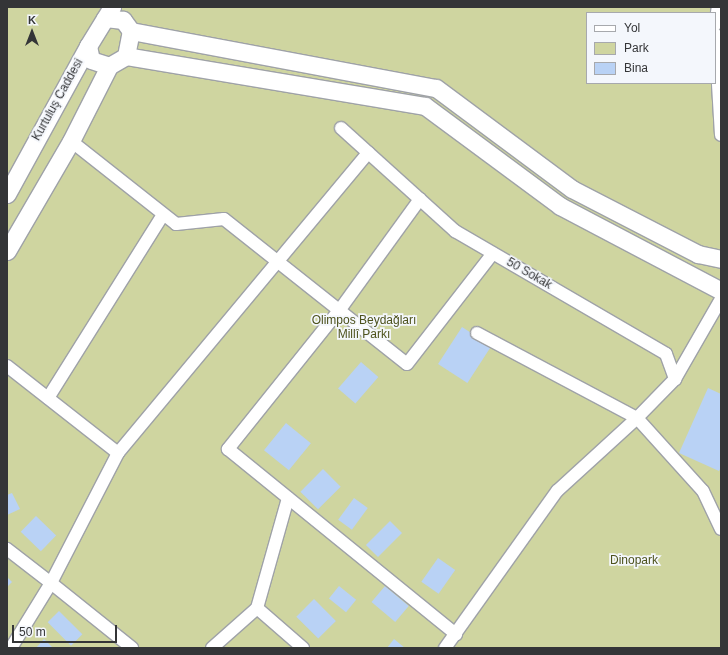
<!DOCTYPE html>
<html>
<head>
<meta charset="utf-8">
<style>
  body { margin:0 }
  #map { position:relative; width:728px; height:655px; overflow:hidden; background:#e6eaef; font-family:Arial,sans-serif }
  div>[style] { position:absolute }
  [style*='--x'] { left:calc(var(--x)*1px); top:calc(var(--y)*1px); width:calc(var(--w)*1px); rotate:calc(var(--a)*1deg) }
  .green>* { inset:0; background:#cfd5a0 }
  .building>* { inset:0; background:#b9d2f5; transform-origin:0 0 }
  .roads { filter:drop-shadow(1px 0 #9fa2a7) drop-shadow(-1px 0 #9fa2a7) drop-shadow(0 1px #9fa2a7) drop-shadow(0 -1px #9fa2a7) }
  .street>* { height:12px; margin:-6px; padding:0 6px; transform-origin:6px; border-radius:6px; background:#fff }
  .secondary>* { height:17px; margin:-8.5px; padding:0 8.5px; transform-origin:8.5px; border-radius:8.5px; background:#fff }
  span { translate:-50% -50%; white-space:nowrap; text-align:center; line-height:1.15; -webkit-text-stroke:3.5px #f4f7fc; paint-order:stroke }
  .street-label { font-size:12px; color:#343537 }
  .park-label { font-size:12px; color:#4d521d }
  .frame { position:absolute; inset:0; border:8px solid #343537; pointer-events:none }
  .legend { position:absolute; left:586px; top:12px; width:130px; height:72px; box-sizing:border-box; background:#f4f7fc; border:1px solid #a7a9ad; margin:0; padding:5px 7px; list-style:none; font-size:12px; color:#343537 }
  .legend li { display:flex; align-items:center; gap:8px; height:20px }
  .legend b { width:20px; border:1px solid #a7a9ad }
  .north { position:absolute; left:12px; top:12px; width:40px; height:40px; -webkit-text-stroke:3px #f4f7fc; paint-order:stroke; rotate:0deg; font-size:11px; font-weight:700; line-height:16px; text-align:center; color:#343537 }
  .north::after { content:''; display:block; margin:auto; width:14px; height:18px; background:#343537; clip-path:polygon(50% 0,100% 100%,50% 72%,0 100%) }
  .scale { position:absolute; left:12px; top:625px; width:105px; height:18px; box-sizing:border-box; border:2px solid #343537; border-top:0; padding-left:5px; font-size:12px; line-height:14px; white-space:nowrap; color:#343537; -webkit-text-stroke:3px #f4f7fc; paint-order:stroke }
</style>
</head>
<body>
<div id="map">
  <div class="green">
    <i style="clip-path:polygon(evenodd,7px 7px,721px 7px,721px 648px,7px 648px,7px 7px,587px 13px,715px 13px,715px 83px,587px 83px,587px 13px)"></i>
  </div>
  <div class="building">
    <i style="left:462px;top:327px;width:35px;height:44px;rotate:33deg"></i>
    <i style="left:361px;top:362px;width:23px;height:35px;rotate:41deg"></i>
    <i style="clip-path:polygon(708px 388px,721px 394px,721px 467px,719px 471px,679px 453px)"></i>
    <i style="left:286px;top:423px;width:32px;height:35px;rotate:39deg"></i>
    <i style="left:323px;top:469px;width:25px;height:32px;rotate:45deg"></i>
    <i style="clip-path:polygon(12px 493px,20px 509px,7px 515px,7px 495px)"></i>
    <i style="left:354px;top:498px;width:17px;height:27px;rotate:36deg"></i>
    <i style="left:36px;top:516px;width:28px;height:22px;rotate:44deg"></i>
    <i style="left:390px;top:521px;width:17px;height:34px;rotate:45deg"></i>
    <i style="left:438px;top:558px;width:21px;height:29px;rotate:35deg"></i>
    <i style="clip-path:polygon(7px 577px,12px 582px,7px 587px)"></i>
    <i style="left:339px;top:586px;width:22px;height:16px;rotate:39deg"></i>
    <i style="left:385px;top:586px;width:31px;height:21px;rotate:40deg"></i>
    <i style="left:314px;top:599px;width:31px;height:25px;rotate:45deg"></i>
    <i style="left:59px;top:611px;width:33px;height:16px;rotate:45deg"></i>
    <i style="clip-path:polygon(44px 639px,53px 648px,36px 648px)"></i>
    <i style="clip-path:polygon(394px 639px,405px 648px,387px 648px)"></i>
  </div>
  <div class="roads">
    <div class="street">
      <i style="--x:715;--y:25;--w:18;--a:-81"></i>
      <i style="--x:715;--y:34;--w:101;--a:86.6"></i>
      <i style="--x:341;--y:128;--w:154;--a:42.1"></i>
      <i style="--x:455;--y:231;--w:244;--a:30.2"></i>
      <i style="--x:666;--y:354;--w:27;--a:70"></i>
      <i style="--x:675;--y:379;--w:54;--a:134.3"></i>
      <i style="--x:637;--y:418;--w:108;--a:137.6"></i>
      <i style="--x:557;--y:491;--w:193;--a:125.5"></i>
      <i style="--x:71;--y:141;--w:134;--a:38.3"></i>
      <i style="--x:176;--y:224;--w:48;--a:-5.9"></i>
      <i style="--x:224;--y:219;--w:233;--a:38.4"></i>
      <i style="--x:407;--y:364;--w:140;--a:-52.2"></i>
      <i style="--x:420;--y:199;--w:135;--a:125.9"></i>
      <i style="--x:341;--y:308;--w:181;--a:128.7"></i>
      <i style="--x:228;--y:449;--w:294;--a:39.1"></i>
      <i style="--x:477;--y:333;--w:181;--a:28"></i>
      <i style="--x:637;--y:418;--w:98;--a:47.9"></i>
      <i style="--x:703;--y:491;--w:42;--a:64.7"></i>
      <i style="--x:7;--y:366;--w:141;--a:38.1"></i>
      <i style="--x:118;--y:453;--w:146;--a:117.3"></i>
      <i style="--x:51;--y:583;--w:56;--a:-142.3"></i>
      <i style="--x:675;--y:379;--w:92;--a:-60.1"></i>
      <i style="--x:48;--y:398;--w:216;--a:-57.9"></i>
      <i style="--x:118;--y:453;--w:391;--a:-50.2"></i>
      <i style="--x:288;--y:498;--w:114;--a:105.7"></i>
      <i style="--x:257;--y:608;--w:61;--a:41"></i>
      <i style="--x:11;--y:648;--w:76;--a:-58.4"></i>
      <i style="--x:51;--y:583;--w:104;--a:38.7"></i>
      <i style="--x:212;--y:648;--w:60;--a:-41.6"></i>
    </div>
    <div class="secondary">
      <i style="--x:131;--y:31;--w:310;--a:10.6"></i>
      <i style="--x:436;--y:88;--w:169;--a:36.6"></i>
      <i style="--x:572;--y:189;--w:142;--a:27.3"></i>
      <i style="--x:698;--y:254;--w:24;--a:12"></i>
      <i style="--x:88;--y:46;--w:14;--a:78"></i>
      <i style="--x:91;--y:60;--w:19;--a:18"></i>
      <i style="--x:109;--y:66;--w:20;--a:-30"></i>
      <i style="--x:126;--y:56;--w:25;--a:-79"></i>
      <i style="--x:131;--y:31;--w:14;--a:-126"></i>
      <i style="--x:123;--y:20;--w:18;--a:-174"></i>
      <i style="--x:126;--y:56;--w:303;--a:9.5"></i>
      <i style="--x:425;--y:106;--w:168;--a:36.5"></i>
      <i style="--x:560;--y:206;--w:182;--a:27.8"></i>
      <i style="--x:7;--y:194;--w:169;--a:-61.3"></i>
      <i style="--x:88;--y:46;--w:46;--a:-58.4"></i>
      <i style="--x:7;--y:251;--w:127;--a:-59.8"></i>
      <i style="--x:71;--y:141;--w:84;--a:-63.1"></i>
    </div>
  </div>
  <div class="street-label">
    <span style="left:58px;top:100px;rotate:-61deg">Kurtuluş Caddesi</span>
    <span style="left:529px;top:274px;rotate:30deg">50 Sokak</span>
  </div>
  <div class="park-label">
    <span style="left:364px;top:328px">Olimpos Beydağları<br>Millî Parkı</span>
    <span style="left:634px;top:561px">Dinopark</span>
  </div>
  <div class="frame"></div>
  <ul class="legend">
  <li><b style="height:5px;background:#fff"></b>Yol</li>
  <li><b style="height:11px;background:#cfd5a0"></b>Park</li>
  <li><b style="height:11px;background:#b9d2f5"></b>Bina</li>
  </ul>
  <div class="north">K</div>
  <div class="scale">50 m</div>
</div>
</body>
</html>
